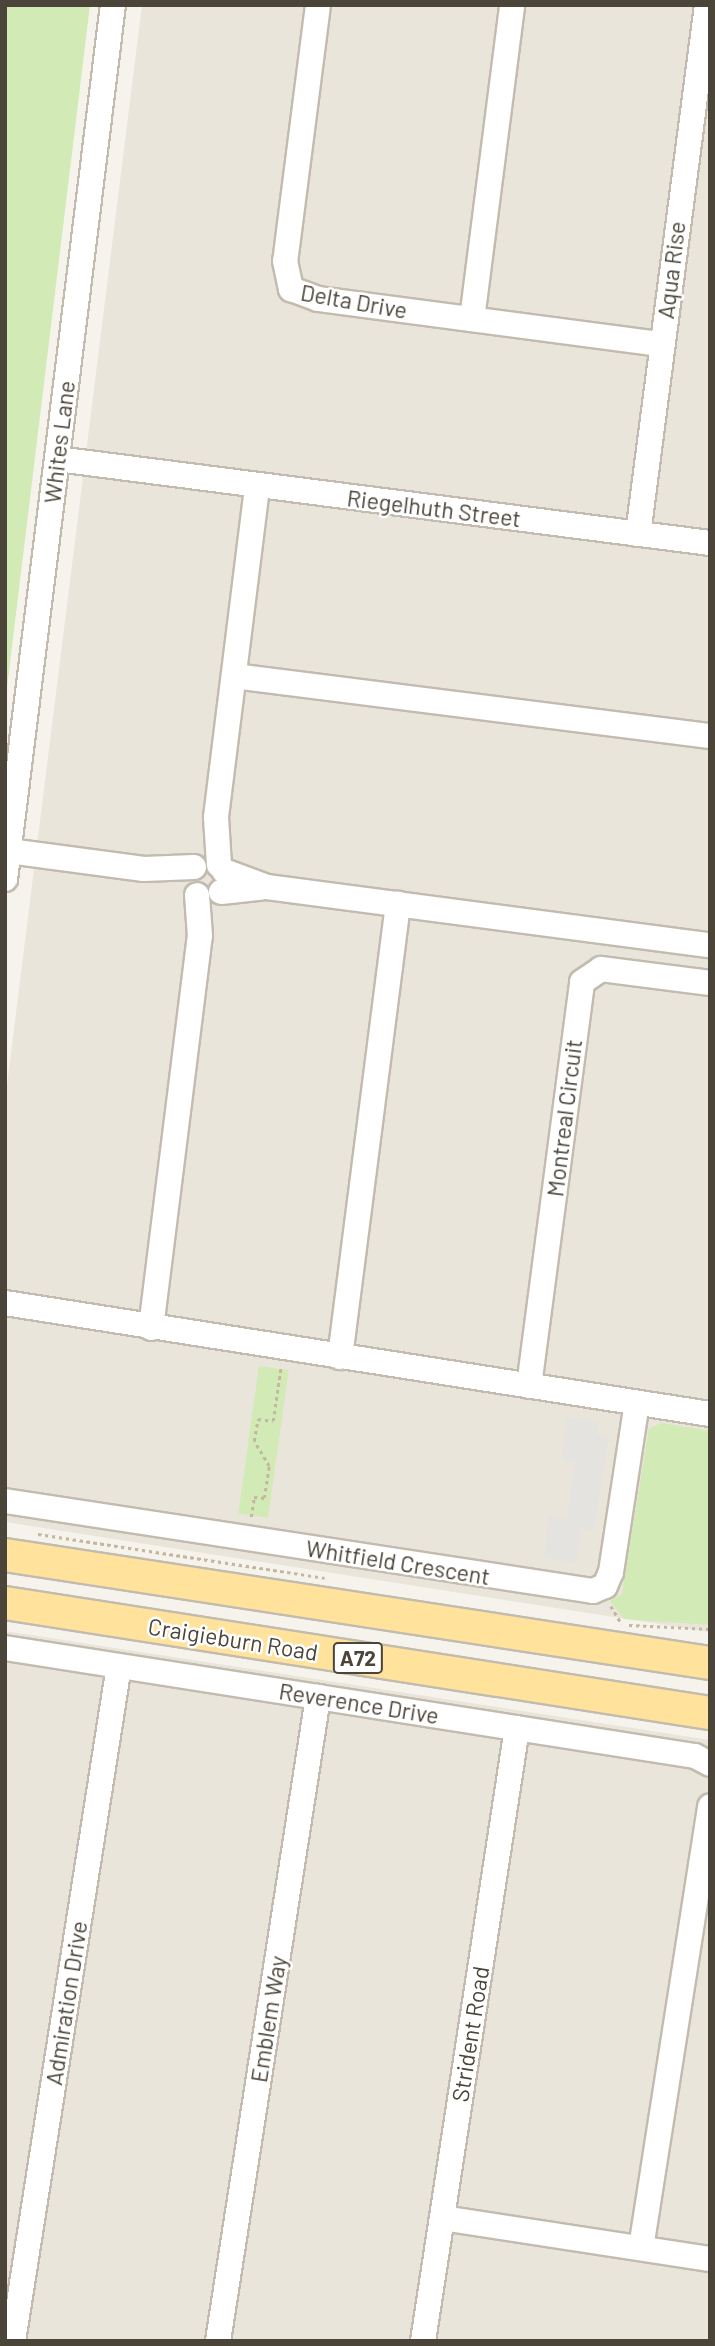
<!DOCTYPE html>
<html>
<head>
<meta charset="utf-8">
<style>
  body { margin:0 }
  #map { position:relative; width:715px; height:2346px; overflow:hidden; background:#f6f3ec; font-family:Barlow,sans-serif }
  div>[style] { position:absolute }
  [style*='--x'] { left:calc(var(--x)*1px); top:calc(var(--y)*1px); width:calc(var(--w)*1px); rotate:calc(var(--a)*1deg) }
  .residential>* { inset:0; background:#eae5da }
  .green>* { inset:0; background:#d2eab5; transform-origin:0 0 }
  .parking>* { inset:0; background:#e5e3e0 }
  .path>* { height:2.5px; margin-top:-1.25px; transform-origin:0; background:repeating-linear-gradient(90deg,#c4b79f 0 3.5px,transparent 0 7px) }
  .roads { filter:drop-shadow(2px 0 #c2bbae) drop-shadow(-2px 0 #c2bbae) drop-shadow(0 2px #c2bbae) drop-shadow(0 -2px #c2bbae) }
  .minor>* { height:24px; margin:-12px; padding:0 12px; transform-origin:12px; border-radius:12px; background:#fff }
  .major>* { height:32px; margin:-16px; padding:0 16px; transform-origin:16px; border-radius:16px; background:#ffe39c }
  span { translate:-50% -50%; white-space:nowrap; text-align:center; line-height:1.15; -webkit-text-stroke:5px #fff; paint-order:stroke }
  .shield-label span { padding:2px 5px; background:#fff; border:2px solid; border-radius:5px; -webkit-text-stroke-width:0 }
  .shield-label { font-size:21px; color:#4b4439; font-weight:700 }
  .street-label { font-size:23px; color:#4b4439 }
  .frame { position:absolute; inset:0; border:7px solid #4b4439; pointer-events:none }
</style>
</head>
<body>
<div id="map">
  <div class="residential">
    <i style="clip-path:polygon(142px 5px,710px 5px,710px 1632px,5px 1522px,5px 1101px)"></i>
    <i style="clip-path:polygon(5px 1631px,710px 1740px,710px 2341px,5px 2341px)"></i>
  </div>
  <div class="green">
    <i style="clip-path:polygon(5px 5px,90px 5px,5px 704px)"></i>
    <i style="left:259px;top:1366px;width:30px;height:149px;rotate:8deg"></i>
    <i style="clip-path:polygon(661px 1423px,710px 1431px,710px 1625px,624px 1619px,610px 1601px,622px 1594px,649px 1429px)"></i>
  </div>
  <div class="parking">
    <i style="clip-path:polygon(566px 1417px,598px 1422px,596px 1434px,609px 1437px,594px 1530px,581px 1529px,576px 1563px,544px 1558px,549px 1516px,567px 1519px,575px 1462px,562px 1460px)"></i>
  </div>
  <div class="path">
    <i style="--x:710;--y:887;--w:24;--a:90"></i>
    <i style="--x:251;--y:1517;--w:20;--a:-81"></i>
    <i style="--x:254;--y:1497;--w:10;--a:6"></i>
    <i style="--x:264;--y:1498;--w:32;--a:-81"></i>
    <i style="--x:269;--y:1466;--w:29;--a:-121"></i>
    <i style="--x:254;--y:1441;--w:22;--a:-80"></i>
    <i style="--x:258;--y:1419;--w:15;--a:8"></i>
    <i style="--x:273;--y:1421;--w:56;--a:-81.7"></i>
    <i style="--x:38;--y:1534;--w:290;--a:8.7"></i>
    <i style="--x:611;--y:1606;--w:21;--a:59"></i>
    <i style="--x:629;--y:1625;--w:81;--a:2.8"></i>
  </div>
  <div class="roads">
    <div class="minor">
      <i style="--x:318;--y:5;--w:258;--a:97.3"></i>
      <i style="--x:285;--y:261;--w:29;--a:78"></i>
      <i style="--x:291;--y:289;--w:29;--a:20"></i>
      <i style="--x:318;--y:299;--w:347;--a:7.5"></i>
      <i style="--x:472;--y:319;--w:317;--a:-82.7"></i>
      <i style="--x:57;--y:459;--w:658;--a:7.33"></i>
      <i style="--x:638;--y:534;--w:533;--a:-82.57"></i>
      <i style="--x:234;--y:676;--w:480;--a:7.2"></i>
      <i style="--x:9;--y:851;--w:136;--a:7.6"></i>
      <i style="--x:144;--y:869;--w:50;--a:-2.3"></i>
      <i style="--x:219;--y:865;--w:48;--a:-93.6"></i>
      <i style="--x:216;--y:817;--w:334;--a:-82.9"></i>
      <i style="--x:224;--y:871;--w:46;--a:20.4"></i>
      <i style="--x:267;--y:887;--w:447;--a:7.5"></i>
      <i style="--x:5;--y:879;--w:881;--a:-82.96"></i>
      <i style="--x:221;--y:892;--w:39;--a:-6"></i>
      <i style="--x:5;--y:1303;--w:714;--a:8.95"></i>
      <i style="--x:151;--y:1328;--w:395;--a:-82.9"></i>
      <i style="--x:200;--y:936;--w:41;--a:-94.2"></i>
      <i style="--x:340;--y:1357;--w:457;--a:-82.7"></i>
      <i style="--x:529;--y:1386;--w:407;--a:-82.5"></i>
      <i style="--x:582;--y:982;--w:23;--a:-34"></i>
      <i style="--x:601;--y:969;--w:110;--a:7.3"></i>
      <i style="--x:5;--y:1501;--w:595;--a:8.7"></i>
      <i style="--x:593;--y:1591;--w:13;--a:-23"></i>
      <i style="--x:605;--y:1586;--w:15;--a:-67"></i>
      <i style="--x:611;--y:1572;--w:171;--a:-81.3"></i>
      <i style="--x:5;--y:1648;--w:698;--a:8.9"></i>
      <i style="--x:695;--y:1756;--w:17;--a:28"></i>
      <i style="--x:442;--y:2218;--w:271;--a:8.7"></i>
      <i style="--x:641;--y:2248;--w:447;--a:-81.1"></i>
      <i style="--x:13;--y:2341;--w:683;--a:-81.08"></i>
      <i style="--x:218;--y:2341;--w:652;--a:-81.17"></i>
      <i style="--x:423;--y:2341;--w:620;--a:-81.28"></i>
    </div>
    <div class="major">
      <i style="--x:5;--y:1555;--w:713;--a:8.71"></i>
      <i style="--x:5;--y:1603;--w:714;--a:8.87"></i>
    </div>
  </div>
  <div class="shield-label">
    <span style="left:358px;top:1658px">A72</span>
  </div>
  <div class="street-label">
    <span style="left:671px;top:270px;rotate:-83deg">Aqua Rise</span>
    <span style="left:354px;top:301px;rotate:10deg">Delta Drive</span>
    <span style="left:59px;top:442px;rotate:-83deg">Whites Lane</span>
    <span style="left:434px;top:508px;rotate:7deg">Riegelhuth Street</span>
    <span style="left:564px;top:1118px;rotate:-83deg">Montreal Circuit</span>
    <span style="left:398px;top:1562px;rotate:9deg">Whitfield Crescent</span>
    <span style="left:233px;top:1639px;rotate:9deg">Craigieburn Road</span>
    <span style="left:359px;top:1703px;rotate:9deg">Reverence Drive</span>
    <span style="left:66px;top:2003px;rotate:-81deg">Admiration Drive</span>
    <span style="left:268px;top:2019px;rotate:-81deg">Emblem Way</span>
    <span style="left:470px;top:2034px;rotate:-81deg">Strident Road</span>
  </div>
  <div class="frame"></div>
</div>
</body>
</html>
